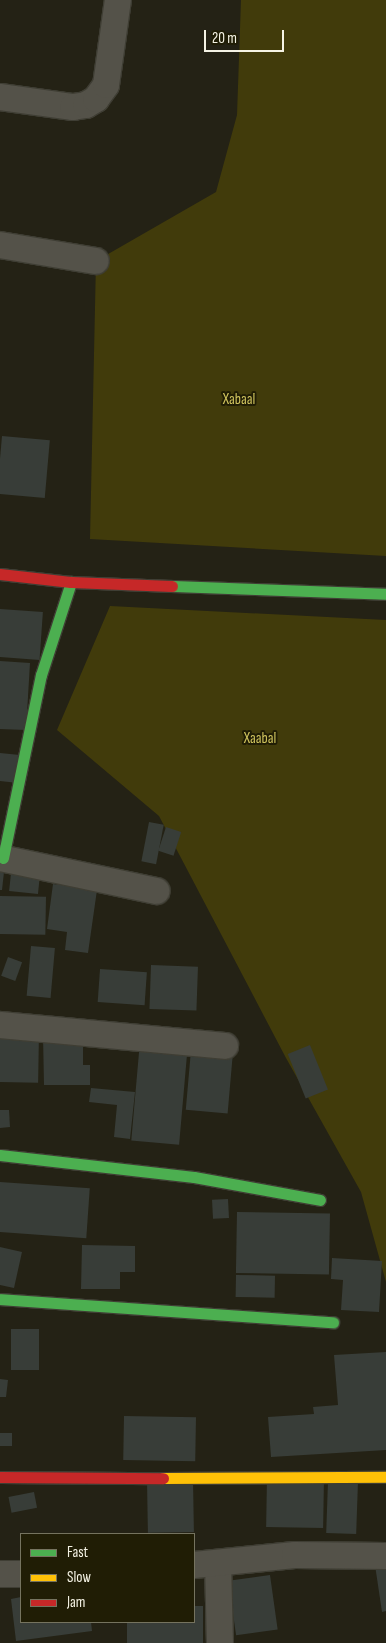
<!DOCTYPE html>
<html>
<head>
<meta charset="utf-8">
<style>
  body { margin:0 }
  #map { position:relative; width:386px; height:1643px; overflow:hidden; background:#242215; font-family:"Sofia Sans Condensed",sans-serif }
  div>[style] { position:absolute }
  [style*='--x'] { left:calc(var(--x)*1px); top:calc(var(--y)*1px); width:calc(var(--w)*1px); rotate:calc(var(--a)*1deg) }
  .green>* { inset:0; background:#413b0b }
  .building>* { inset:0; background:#383d38; transform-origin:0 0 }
  .roads { filter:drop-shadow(1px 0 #3f3e34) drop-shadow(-1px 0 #3f3e34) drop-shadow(0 1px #3f3e34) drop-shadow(0 -1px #3f3e34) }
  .street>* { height:26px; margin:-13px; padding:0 13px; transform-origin:13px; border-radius:13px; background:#545249 }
  .fast>* { height:11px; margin:-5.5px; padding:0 5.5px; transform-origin:5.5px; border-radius:5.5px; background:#4caf50 }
  .slow>* { height:11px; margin:-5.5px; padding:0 5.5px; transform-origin:5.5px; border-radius:5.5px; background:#ffc107 }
  .jam>* { height:11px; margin:-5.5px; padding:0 5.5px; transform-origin:5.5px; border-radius:5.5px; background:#c62828 }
  span { translate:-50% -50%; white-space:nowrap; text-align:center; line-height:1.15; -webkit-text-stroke:4px #201d05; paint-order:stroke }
  .park-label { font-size:15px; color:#cec25d }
  .legend { position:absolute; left:20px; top:1533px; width:175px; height:90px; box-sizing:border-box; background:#201d05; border:1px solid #75735f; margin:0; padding:6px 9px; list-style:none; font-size:15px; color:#f5f3e5 }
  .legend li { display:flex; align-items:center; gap:10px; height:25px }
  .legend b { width:25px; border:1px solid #75735f }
  .scale { position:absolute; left:204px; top:30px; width:80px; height:22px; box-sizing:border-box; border:2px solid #f5f3e5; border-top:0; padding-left:6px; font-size:15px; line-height:18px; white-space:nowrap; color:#f5f3e5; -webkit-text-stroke:4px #201d05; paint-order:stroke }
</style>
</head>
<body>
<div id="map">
  <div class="green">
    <i style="clip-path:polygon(241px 0,386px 0,386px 556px,90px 539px,96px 261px,216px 192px,237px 115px)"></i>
    <i style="clip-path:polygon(110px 606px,386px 620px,386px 1282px,361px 1192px,286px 1058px,159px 816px,57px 730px)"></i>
  </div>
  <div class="building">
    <i style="left:2px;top:436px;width:48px;height:58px;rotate:5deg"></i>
    <i style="left:0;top:609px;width:43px;height:48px;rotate:4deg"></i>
    <i style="clip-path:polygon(0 661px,30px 663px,26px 730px,0 729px)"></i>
    <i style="clip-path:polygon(0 753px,20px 755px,18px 783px,0 781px)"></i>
    <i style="left:149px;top:822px;width:15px;height:40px;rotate:11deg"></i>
    <i style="left:166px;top:827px;width:16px;height:25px;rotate:18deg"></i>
    <i style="clip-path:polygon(0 871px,4px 872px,2px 890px,0 890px)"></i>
    <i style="left:11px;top:873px;width:29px;height:18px;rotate:6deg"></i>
    <i style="clip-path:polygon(53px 884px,97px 890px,88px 953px,65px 950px,67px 932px,47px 929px)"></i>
    <i style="left:0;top:896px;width:46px;height:38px;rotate:1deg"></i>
    <i style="left:31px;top:946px;width:24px;height:50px;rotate:5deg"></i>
    <i style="left:8px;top:957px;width:15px;height:20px;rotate:20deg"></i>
    <i style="left:151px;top:965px;width:47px;height:44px;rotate:2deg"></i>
    <i style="left:100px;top:969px;width:47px;height:33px;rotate:4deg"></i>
    <i style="left:0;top:1032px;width:39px;height:50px;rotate:1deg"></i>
    <i style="clip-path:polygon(43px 1035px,83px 1035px,83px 1065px,90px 1065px,90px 1085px,44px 1085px)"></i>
    <i style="left:140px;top:1041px;width:48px;height:100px;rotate:5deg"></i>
    <i style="left:310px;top:1045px;width:48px;height:24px;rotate:68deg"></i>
    <i style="left:191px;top:1050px;width:42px;height:60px;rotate:5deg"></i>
    <i style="clip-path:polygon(91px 1088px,135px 1092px,130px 1139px,114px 1137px,117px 1105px,89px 1102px)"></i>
    <i style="clip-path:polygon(0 1110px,9px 1110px,10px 1127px,0 1128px)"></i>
    <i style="left:0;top:1182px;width:90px;height:50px;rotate:4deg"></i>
    <i style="left:228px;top:1199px;width:19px;height:16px;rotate:87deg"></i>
    <i style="left:237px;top:1212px;width:93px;height:61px;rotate:1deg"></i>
    <i style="clip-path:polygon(82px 1245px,135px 1246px,135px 1272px,120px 1272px,120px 1289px,81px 1289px)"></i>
    <i style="clip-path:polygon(0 1247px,22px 1252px,14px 1288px,0 1285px)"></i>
    <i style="clip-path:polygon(332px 1258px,382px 1261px,379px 1312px,341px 1310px,343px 1280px,331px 1279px)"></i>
    <i style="left:236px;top:1275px;width:39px;height:22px;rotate:1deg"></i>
    <i style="left:11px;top:1329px;width:28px;height:41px"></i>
    <i style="clip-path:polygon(386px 1352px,386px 1450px,271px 1457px,268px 1417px,314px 1414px,313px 1407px,338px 1405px,334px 1355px)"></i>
    <i style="clip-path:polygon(0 1379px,8px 1380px,6px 1397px,0 1397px)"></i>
    <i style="left:124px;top:1416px;width:72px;height:44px;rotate:1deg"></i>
    <i style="left:0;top:1433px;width:12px;height:13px"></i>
    <i style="left:267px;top:1477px;width:57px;height:50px;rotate:1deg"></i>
    <i style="left:193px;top:1480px;width:52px;height:46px;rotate:89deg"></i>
    <i style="left:328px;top:1481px;width:30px;height:52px;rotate:2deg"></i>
    <i style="left:34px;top:1492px;width:16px;height:26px;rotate:79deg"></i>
    <i style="clip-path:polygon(386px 1563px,386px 1611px,382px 1612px,375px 1565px)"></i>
    <i style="left:270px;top:1575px;width:55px;height:42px;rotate:82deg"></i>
    <i style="clip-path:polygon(21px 1597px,21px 1622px,91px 1622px,92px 1631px,16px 1641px,11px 1599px)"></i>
    <i style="clip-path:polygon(194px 1606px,203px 1606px,203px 1643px,127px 1643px,127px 1622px,194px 1622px)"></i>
  </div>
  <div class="roads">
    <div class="street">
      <i style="--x:0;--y:97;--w:74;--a:7.8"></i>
      <i style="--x:73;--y:107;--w:13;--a:-9"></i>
      <i style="--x:86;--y:105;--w:12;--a:-31"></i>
      <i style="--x:96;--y:99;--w:17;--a:-54"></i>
      <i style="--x:106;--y:85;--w:86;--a:-82"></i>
      <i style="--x:0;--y:245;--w:97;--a:9.5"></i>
      <i style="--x:0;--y:858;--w:160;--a:11.9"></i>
      <i style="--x:0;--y:1025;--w:226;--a:5.3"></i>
      <i style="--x:218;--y:1563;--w:80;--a:88.6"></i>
      <i style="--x:194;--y:1565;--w:101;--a:-5.7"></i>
      <i style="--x:295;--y:1555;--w:91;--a:0.6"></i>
      <i style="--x:0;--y:1574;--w:21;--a:0"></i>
    </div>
    <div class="fast">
      <i style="--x:172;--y:586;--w:214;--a:2.1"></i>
      <i style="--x:3;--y:858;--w:187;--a:-78.3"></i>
      <i style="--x:41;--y:675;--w:98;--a:-72.1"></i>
      <i style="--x:0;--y:1155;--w:195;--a:6.5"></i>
      <i style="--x:194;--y:1177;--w:128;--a:10.3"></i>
      <i style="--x:0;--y:1299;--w:334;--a:4"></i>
    </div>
    <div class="slow">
      <i style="--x:163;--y:1478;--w:223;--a:-0.3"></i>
    </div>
    <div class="jam">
      <i style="--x:0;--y:574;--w:71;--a:6.4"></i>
      <i style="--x:71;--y:582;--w:101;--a:2.3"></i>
      <i style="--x:0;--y:1477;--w:163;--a:0.4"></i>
    </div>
  </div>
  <div class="park-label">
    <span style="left:239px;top:400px">Xabaal</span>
    <span style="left:260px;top:739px">Xaabal</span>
  </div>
  <ul class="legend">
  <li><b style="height:6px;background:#4caf50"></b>Fast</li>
  <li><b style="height:6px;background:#ffc107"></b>Slow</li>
  <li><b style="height:6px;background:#c62828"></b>Jam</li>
  </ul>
  <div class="scale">20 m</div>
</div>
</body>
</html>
